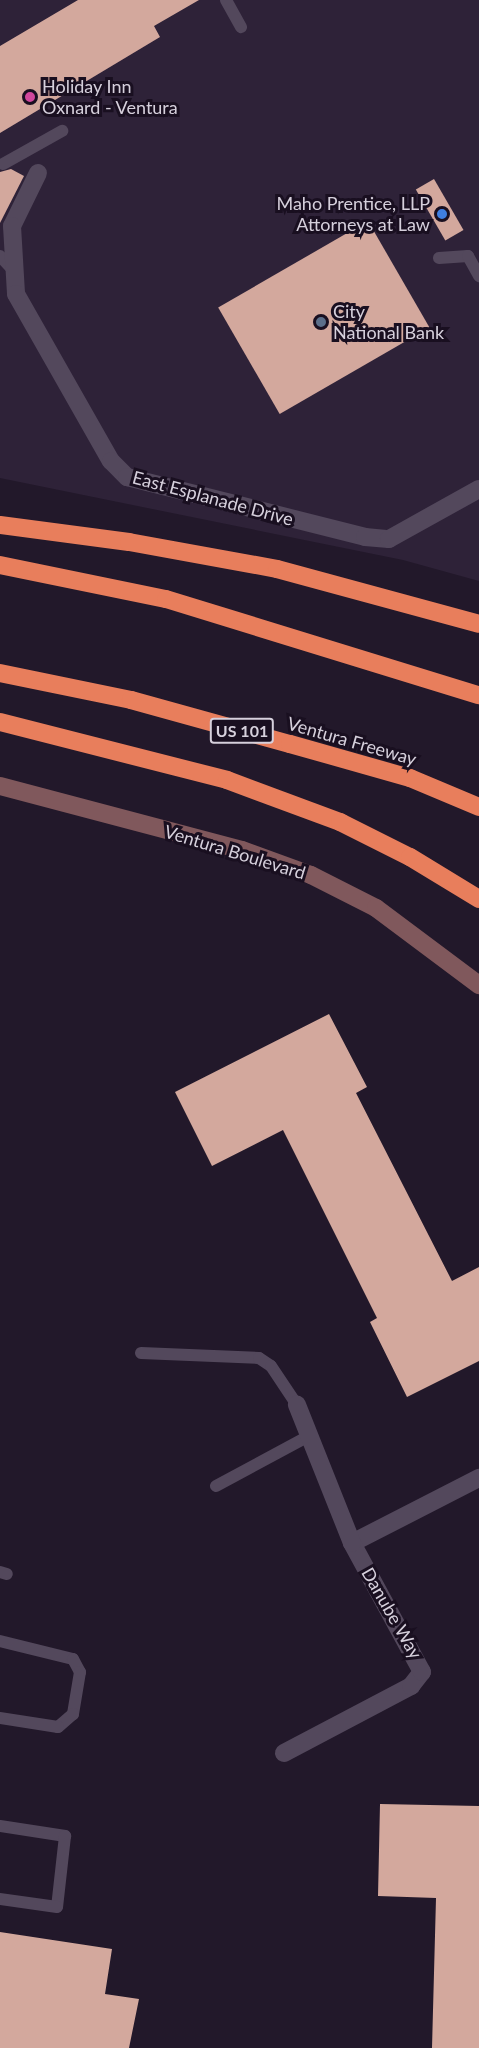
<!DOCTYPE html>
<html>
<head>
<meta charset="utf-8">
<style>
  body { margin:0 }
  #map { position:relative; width:479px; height:2048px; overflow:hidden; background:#22182a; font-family:Lato,sans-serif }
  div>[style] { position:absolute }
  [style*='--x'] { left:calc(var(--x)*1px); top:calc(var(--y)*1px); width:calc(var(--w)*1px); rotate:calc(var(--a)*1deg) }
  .built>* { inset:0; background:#2e2238 }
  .building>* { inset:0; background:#d3a89d; transform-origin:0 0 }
  .lane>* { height:12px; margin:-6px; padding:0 6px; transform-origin:6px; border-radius:6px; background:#53485c }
  .street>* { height:18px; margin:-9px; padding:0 9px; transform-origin:9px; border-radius:9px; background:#53485c }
  .secondary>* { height:18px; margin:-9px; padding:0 9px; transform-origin:9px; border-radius:9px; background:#80585c }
  .highway>* { height:18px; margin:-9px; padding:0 9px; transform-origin:9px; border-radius:9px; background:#e87e5c }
  .dots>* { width:16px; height:16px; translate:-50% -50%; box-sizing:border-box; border:3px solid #190f20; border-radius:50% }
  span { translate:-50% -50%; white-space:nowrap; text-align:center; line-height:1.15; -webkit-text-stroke:6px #190f20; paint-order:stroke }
  .shield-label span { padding:2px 4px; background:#190f20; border:2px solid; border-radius:4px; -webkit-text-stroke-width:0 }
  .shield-label { font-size:16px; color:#d6d0dc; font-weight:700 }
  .poi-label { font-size:18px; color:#d6d0dc }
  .left { translate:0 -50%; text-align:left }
  .right { translate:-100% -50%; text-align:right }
  .street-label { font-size:18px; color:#d6d0dc }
</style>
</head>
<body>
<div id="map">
  <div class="built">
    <i style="clip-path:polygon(0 0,479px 0,479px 581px,403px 560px,0 478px)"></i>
  </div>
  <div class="building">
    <i style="clip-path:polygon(78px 0,199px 0,154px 26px,160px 37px,0 133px,0 46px)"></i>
    <i style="clip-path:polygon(11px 169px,24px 176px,0 223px,0 172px)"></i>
    <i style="left:434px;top:179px;width:59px;height:21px;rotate:60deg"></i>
    <i style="left:368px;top:221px;width:123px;height:173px;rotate:60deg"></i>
    <i style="clip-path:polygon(329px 1014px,367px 1087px,356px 1093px,452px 1281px,479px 1267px,479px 1361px,407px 1397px,370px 1322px,377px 1318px,283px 1130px,212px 1166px,175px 1092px)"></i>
    <i style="clip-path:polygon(380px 1804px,479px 1806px,479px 2048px,432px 2048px,436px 1898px,378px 1896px)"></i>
    <i style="clip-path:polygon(0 1932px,112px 1949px,105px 1994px,139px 1999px,129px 2048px,0 2048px)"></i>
  </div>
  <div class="lane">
    <i style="--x:226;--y:0;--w:31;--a:61"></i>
    <i style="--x:3;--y:164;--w:68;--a:-29.2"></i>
    <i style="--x:0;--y:256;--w:19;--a:47"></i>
    <i style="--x:439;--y:258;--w:29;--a:-4"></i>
    <i style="--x:468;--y:256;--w:23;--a:61"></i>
    <i style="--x:141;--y:1353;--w:118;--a:2.4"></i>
    <i style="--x:259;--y:1358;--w:14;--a:34"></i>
    <i style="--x:271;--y:1366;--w:47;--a:56.3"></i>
    <i style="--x:216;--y:1486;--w:106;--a:-28.3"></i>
    <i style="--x:0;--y:1572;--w:7;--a:16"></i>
    <i style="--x:0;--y:1641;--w:75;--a:13.9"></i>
    <i style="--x:73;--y:1659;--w:15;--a:62"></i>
    <i style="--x:80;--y:1672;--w:43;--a:99.5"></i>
    <i style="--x:73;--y:1714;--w:20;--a:139"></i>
    <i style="--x:58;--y:1727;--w:59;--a:-171.2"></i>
    <i style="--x:0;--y:1826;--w:66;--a:8.7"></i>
    <i style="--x:65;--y:1836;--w:71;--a:96.4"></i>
    <i style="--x:57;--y:1907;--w:58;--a:-172"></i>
  </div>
  <div class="street">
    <i style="--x:38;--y:173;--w:59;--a:116.1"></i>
    <i style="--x:12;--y:226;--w:68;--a:86.6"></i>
    <i style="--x:16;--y:294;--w:192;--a:60.4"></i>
    <i style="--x:111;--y:461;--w:23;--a:45"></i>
    <i style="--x:127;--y:477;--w:245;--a:14.1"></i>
    <i style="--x:365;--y:537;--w:24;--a:5"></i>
    <i style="--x:389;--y:539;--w:103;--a:-29.1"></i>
    <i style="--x:352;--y:1543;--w:143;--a:-27.1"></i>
    <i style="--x:284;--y:1753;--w:144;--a:-27.8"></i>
    <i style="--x:411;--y:1686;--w:18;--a:-52"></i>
    <i style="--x:422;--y:1672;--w:147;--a:-118.5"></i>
    <i style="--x:352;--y:1543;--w:149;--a:-111.7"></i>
  </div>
  <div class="secondary">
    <i style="--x:0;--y:786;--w:250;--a:14.8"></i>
    <i style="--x:242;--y:850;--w:73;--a:19.9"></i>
    <i style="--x:311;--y:875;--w:73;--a:26.9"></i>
    <i style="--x:376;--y:908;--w:129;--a:36.8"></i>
  </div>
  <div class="highway">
    <i style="--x:0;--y:525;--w:130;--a:7.5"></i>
    <i style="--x:129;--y:542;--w:150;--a:10.3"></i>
    <i style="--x:277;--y:569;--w:209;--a:15.2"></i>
    <i style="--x:0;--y:565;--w:169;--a:11.6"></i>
    <i style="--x:166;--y:599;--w:327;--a:17.1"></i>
    <i style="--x:0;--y:673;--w:134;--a:11.6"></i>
    <i style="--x:131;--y:700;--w:165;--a:15.5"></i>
    <i style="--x:290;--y:744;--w:125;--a:15.8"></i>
    <i style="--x:410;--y:778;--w:75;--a:22.8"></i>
    <i style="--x:0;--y:722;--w:234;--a:14.3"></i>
    <i style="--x:227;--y:780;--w:121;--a:20.4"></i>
    <i style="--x:340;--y:822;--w:78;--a:26.6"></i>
    <i style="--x:410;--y:857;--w:81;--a:31.3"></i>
  </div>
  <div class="dots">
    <i style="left:30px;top:97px;background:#d1479c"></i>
    <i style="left:442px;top:214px;background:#3f7fe0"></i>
    <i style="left:321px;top:322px;background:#5c6f8a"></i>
  </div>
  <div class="shield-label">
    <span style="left:242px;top:731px">US 101</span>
  </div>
  <div class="poi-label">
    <span class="left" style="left:42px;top:97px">Holiday Inn<br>Oxnard - Ventura</span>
    <span class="right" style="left:430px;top:214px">Maho Prentice, LLP<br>Attorneys at Law</span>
    <span class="left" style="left:333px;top:322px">City<br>National Bank</span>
  </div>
  <div class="street-label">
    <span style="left:213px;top:498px;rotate:15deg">East Esplanade Drive</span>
    <span style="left:352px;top:741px;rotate:16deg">Ventura Freeway</span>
    <span style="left:235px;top:852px;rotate:17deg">Ventura Boulevard</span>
    <span style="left:392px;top:1613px;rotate:60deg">Danube Way</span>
  </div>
</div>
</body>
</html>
